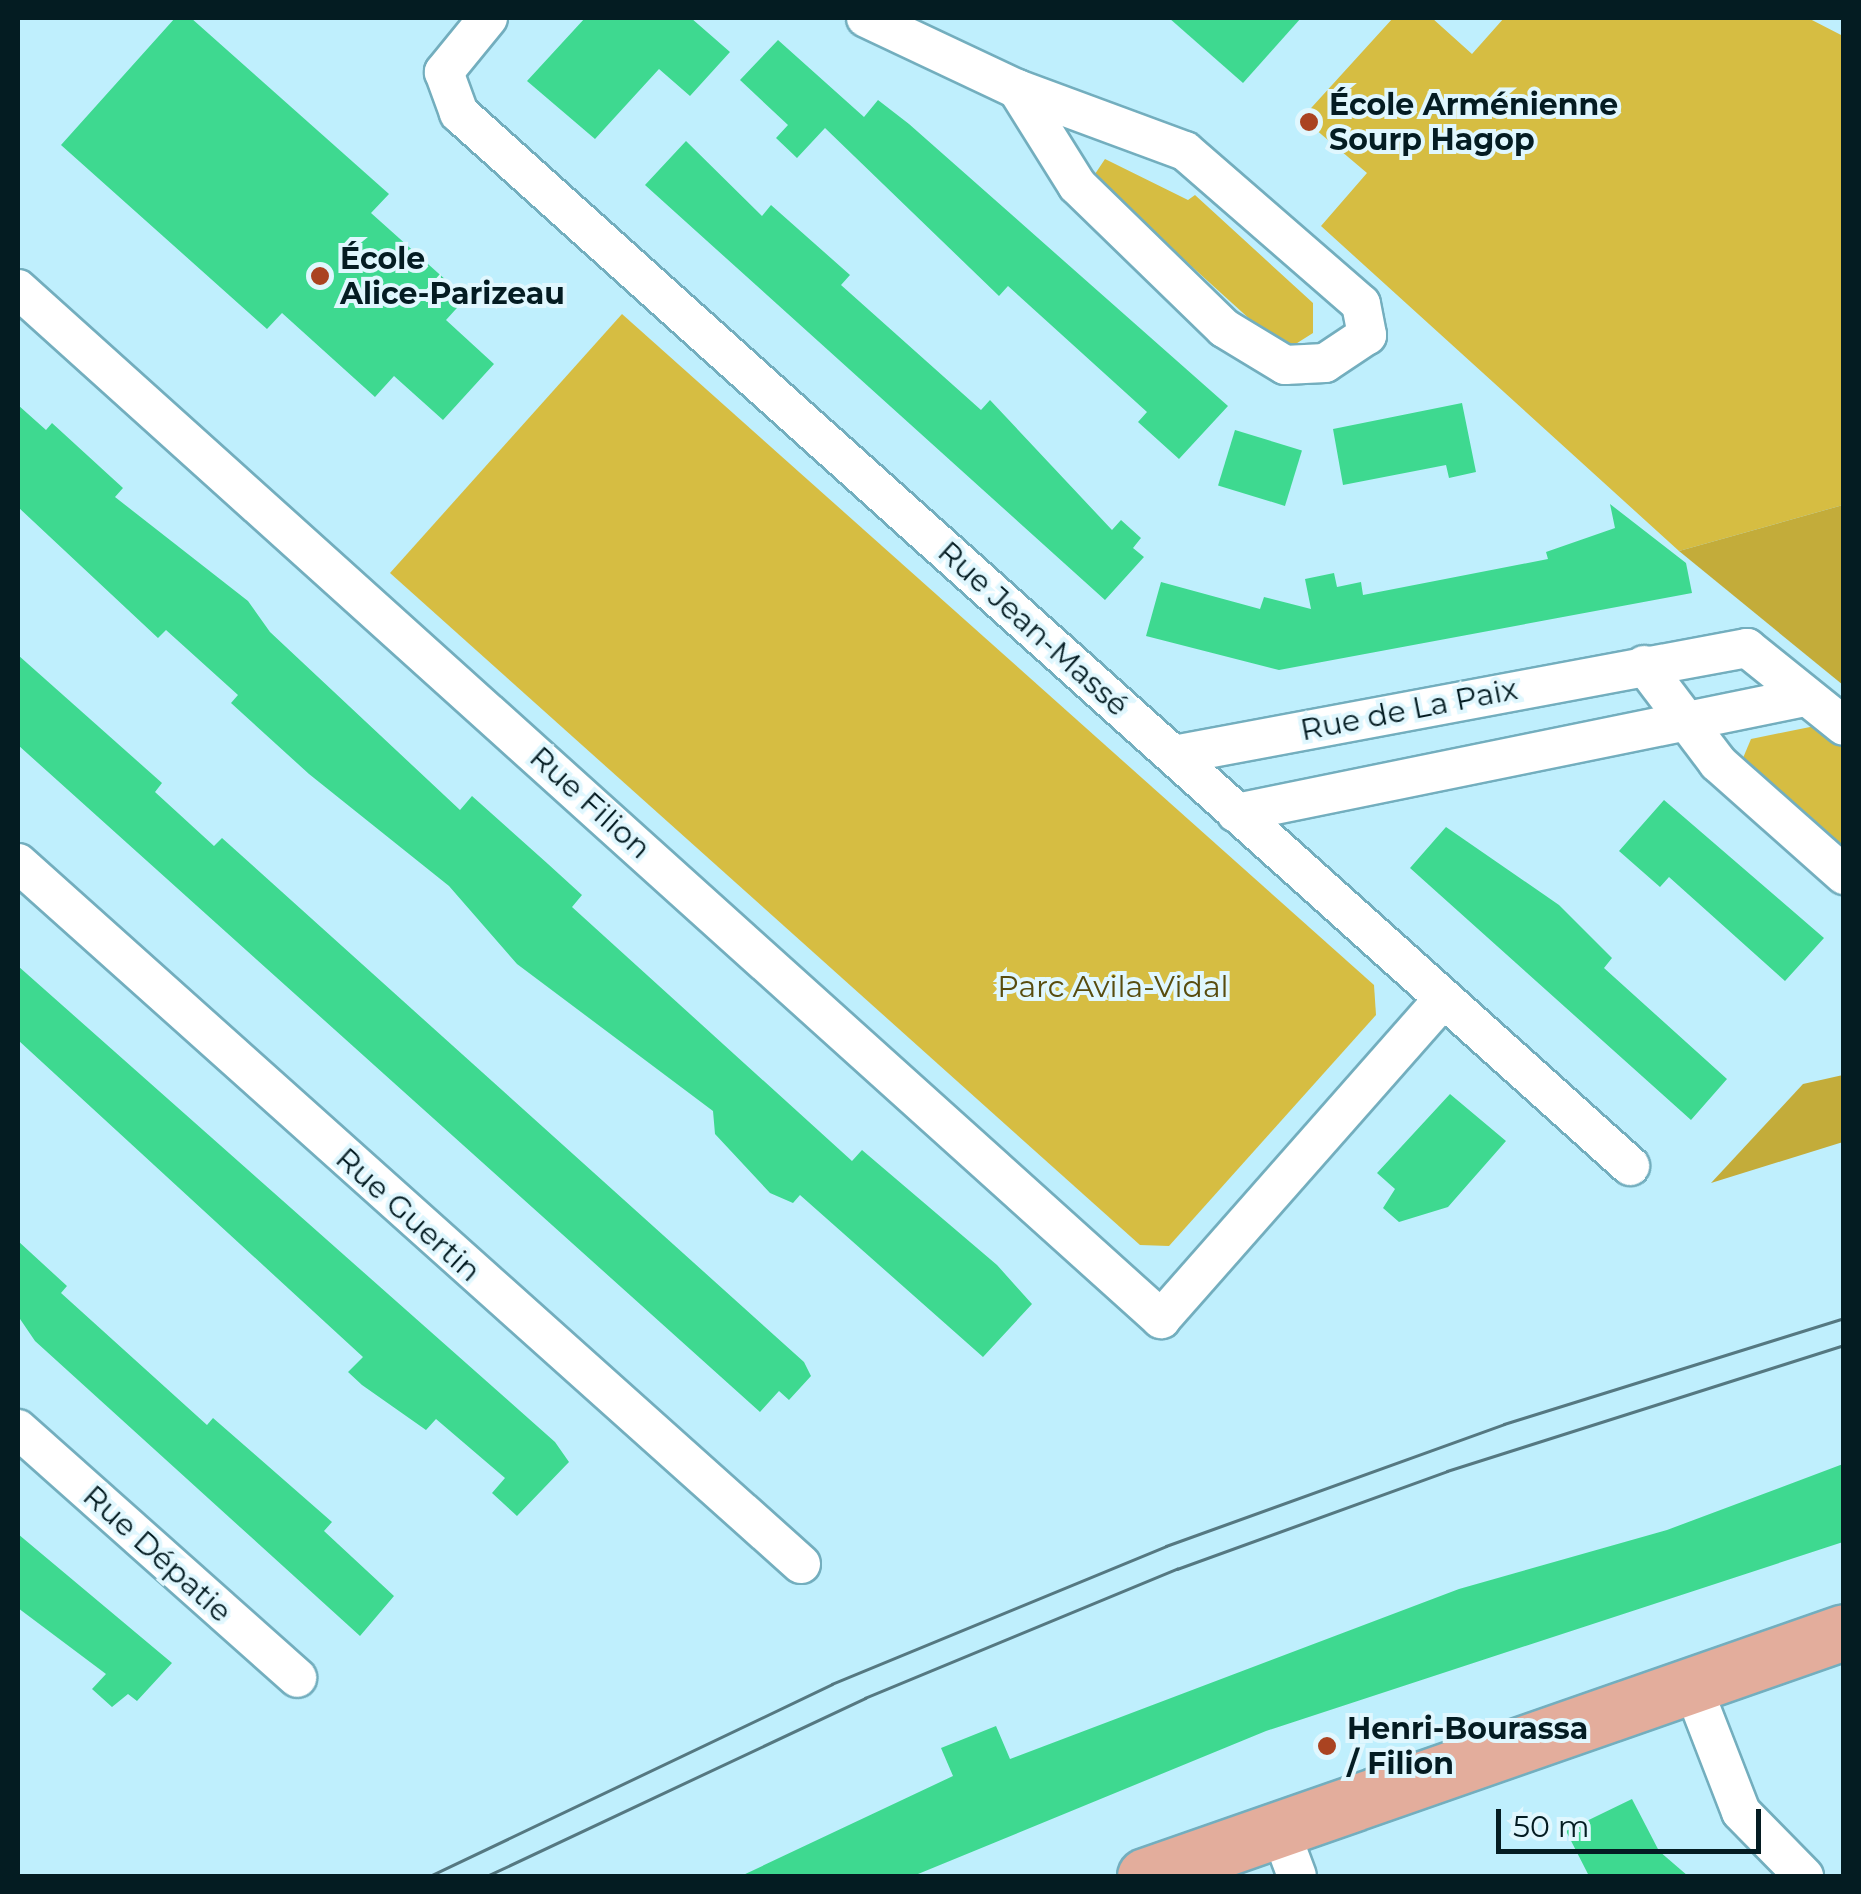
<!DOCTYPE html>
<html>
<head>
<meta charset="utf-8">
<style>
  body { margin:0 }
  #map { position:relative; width:1861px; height:1894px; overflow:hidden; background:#bfeffd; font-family:Montserrat,sans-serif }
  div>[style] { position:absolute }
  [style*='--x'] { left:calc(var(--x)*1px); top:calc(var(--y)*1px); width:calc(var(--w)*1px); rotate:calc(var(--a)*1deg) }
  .green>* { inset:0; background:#d6bd42 }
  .forest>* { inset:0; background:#c3ac3a }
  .building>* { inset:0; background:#3ed990; transform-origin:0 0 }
  .roads { filter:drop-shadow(2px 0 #73aebe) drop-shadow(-2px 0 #73aebe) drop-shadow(0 2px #73aebe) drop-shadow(0 -2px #73aebe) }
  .street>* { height:38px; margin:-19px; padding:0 19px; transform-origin:19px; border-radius:19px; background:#fff }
  .primary>* { height:55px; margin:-27.5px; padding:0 27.5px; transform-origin:27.5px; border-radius:27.5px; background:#e3ad9c }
  .tram>* { height:2.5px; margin:-1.25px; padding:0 1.25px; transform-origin:1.25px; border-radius:1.25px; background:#557881 }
  .dots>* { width:28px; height:28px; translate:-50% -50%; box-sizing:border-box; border:5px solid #e0f7fe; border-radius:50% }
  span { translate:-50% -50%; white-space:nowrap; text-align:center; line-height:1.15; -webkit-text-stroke:8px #e0f7fe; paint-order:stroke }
  .poi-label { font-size:30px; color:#041c22; font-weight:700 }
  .left { translate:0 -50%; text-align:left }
  .street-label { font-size:30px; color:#041c22 }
  .park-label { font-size:30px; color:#584c0e }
  .frame { position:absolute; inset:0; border:20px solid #041c22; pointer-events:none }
  .scale { position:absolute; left:1496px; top:1809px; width:265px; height:45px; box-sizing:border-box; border:5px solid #041c22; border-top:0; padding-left:12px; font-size:30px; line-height:35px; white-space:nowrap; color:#041c22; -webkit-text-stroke:8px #e0f7fe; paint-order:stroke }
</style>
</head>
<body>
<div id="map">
  <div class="green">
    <i style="clip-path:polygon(1393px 18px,1432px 18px,1472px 54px,1504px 18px,1808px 18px,1843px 36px,1843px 505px,1679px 551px,1321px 226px,1367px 173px,1302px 118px)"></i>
    <i style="clip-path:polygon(1105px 159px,1188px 200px,1195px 195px,1313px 303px,1313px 333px,1294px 345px,1275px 342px,1093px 177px)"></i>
    <i style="clip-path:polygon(622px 314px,1374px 985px,1376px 1015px,1169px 1246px,1140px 1245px,390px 573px)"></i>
    <i style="clip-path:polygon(1815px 726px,1843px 744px,1843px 851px,1743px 758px,1751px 739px)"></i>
  </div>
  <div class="forest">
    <i style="clip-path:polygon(1843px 505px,1844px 505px,1843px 685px,1679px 551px)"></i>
    <i style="clip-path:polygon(1843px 1075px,1843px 1142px,1711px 1183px,1803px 1084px)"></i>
  </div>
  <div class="building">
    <i style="clip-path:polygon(175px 18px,191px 18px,389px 194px,371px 213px,466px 298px,446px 320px,494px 364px,443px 420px,394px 376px,375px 397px,282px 313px,267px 329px,61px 145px)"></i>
    <i style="clip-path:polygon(585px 18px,691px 18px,730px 52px,690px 96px,659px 69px,595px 139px,527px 81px)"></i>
    <i style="clip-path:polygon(1169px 18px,1301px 18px,1243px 83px)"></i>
    <i style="clip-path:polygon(778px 40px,864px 117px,878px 100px,909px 124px,1228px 406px,1179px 459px,1138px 422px,1147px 412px,1008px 286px,999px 296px,825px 128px,797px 158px,776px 138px,788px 125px,740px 80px)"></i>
    <i style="clip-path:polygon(686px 141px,762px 216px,771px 205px,850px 275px,841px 285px,981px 410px,990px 400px,1112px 530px,1121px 520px,1141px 538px,1133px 548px,1144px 557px,1105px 600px,645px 185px)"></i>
    <i style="clip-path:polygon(1462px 403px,1476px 472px,1449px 478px,1446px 465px,1343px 485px,1333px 429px)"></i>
    <i style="clip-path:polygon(18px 405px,46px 430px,52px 423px,123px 488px,115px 497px,248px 601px,270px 632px,460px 810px,472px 796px,548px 864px,582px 895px,572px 907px,852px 1161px,862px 1150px,997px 1265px,1032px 1304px,983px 1357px,800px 1195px,793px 1203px,770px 1193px,715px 1134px,713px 1111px,517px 964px,449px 886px,309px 774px,231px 703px,238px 695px,166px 630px,158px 638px,18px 507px)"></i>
    <i style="left:1235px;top:430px;width:70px;height:58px;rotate:17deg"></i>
    <i style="clip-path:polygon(1610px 504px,1686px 563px,1692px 593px,1279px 670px,1146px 636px,1161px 582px,1260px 609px,1264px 597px,1311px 609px,1305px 579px,1334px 573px,1337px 587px,1361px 582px,1363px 595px,1548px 559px,1546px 552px,1615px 528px)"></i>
    <i style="clip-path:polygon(18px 655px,162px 783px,155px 792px,214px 846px,222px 838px,804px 1362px,811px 1376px,789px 1400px,779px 1391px,760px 1412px,18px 745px)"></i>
    <i style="clip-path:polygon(1664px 800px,1824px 938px,1785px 981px,1669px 877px,1660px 887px,1619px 851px)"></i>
    <i style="clip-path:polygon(1446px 827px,1559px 905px,1612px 958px,1604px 968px,1727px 1079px,1691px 1120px,1410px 868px)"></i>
    <i style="clip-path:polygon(18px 966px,555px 1442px,569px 1462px,517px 1516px,492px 1493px,505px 1478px,436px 1419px,426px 1430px,362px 1385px,348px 1372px,363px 1357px,18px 1040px)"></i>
    <i style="clip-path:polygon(1450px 1094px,1506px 1141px,1448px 1207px,1399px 1222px,1383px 1208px,1395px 1189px,1377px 1173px)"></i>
    <i style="clip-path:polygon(18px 1241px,67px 1286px,61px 1293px,207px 1425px,213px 1418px,332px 1522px,324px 1531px,394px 1596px,360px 1636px,35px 1341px,18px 1316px)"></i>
    <i style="clip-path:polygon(1843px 1464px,1843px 1542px,1266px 1731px,918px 1874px,741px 1876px,953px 1776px,941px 1748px,996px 1726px,1010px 1759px,1459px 1589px,1667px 1530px)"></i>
    <i style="clip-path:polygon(18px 1534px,172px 1663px,137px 1701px,128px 1694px,112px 1707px,92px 1689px,106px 1674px,18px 1608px)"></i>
    <i style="clip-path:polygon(1632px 1799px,1659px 1851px,1688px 1876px,1589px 1876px,1566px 1831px)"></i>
  </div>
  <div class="roads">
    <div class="street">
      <i style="--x:488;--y:18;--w:70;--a:129.2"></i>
      <i style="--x:444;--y:72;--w:44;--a:69.9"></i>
      <i style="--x:459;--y:113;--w:1575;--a:41.96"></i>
      <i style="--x:866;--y:18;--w:167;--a:25.2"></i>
      <i style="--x:1017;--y:89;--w:179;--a:20.3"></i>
      <i style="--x:1185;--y:151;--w:233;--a:41"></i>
      <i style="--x:1361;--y:304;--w:32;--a:79"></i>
      <i style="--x:1367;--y:335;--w:50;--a:146.3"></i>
      <i style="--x:1325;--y:363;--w:40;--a:177.1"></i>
      <i style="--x:1285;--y:365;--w:71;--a:-148.8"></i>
      <i style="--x:1224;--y:328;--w:205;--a:-135.8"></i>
      <i style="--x:1077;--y:185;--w:113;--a:-122"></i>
      <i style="--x:18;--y:289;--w:1539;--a:42.02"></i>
      <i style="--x:1161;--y:1319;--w:425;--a:-48.6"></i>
      <i style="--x:1644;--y:665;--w:123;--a:52.9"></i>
      <i style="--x:1718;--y:763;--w:169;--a:41.6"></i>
      <i style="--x:1174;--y:755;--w:583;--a:-10.58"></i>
      <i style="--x:1747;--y:648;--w:124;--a:38.8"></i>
      <i style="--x:1236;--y:813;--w:581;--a:-11.52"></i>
      <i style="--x:18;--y:863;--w:1051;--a:41.84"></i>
      <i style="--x:18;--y:1429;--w:374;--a:41.7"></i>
      <i style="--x:1691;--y:1683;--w:138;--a:68.8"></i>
      <i style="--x:1741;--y:1812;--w:90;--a:45.5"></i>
      <i style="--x:1278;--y:1825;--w:54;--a:69.6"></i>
    </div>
    <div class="primary">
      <i style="--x:1145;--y:1876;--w:740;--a:-19.24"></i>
    </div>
  </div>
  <div class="tram">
    <i style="--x:430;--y:1876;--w:445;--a:-25.5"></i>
    <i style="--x:832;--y:1684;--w:361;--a:-22.4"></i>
    <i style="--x:1166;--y:1546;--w:359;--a:-19.8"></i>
    <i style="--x:1504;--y:1424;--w:356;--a:-17.3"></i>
    <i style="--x:487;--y:1876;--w:418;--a:-25.2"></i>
    <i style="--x:865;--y:1698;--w:338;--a:-22.5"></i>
    <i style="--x:1177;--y:1569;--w:287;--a:-19.9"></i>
    <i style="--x:1447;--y:1471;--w:417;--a:-17.6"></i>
  </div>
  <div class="dots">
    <i style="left:1309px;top:122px;background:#aa4321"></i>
    <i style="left:320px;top:276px;background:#aa4321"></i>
    <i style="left:1327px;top:1746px;background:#aa4321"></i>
  </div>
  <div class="poi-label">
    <span class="left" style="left:1329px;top:122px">École Arménienne<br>Sourp Hagop</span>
    <span class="left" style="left:340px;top:276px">École<br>Alice-Parizeau</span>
    <span class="left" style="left:1347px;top:1746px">Henri-Bourassa<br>/ Filion</span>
  </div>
  <div class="street-label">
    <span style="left:1033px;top:629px;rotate:42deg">Rue Jean-Massé</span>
    <span style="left:1409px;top:710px;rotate:-11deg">Rue de La Paix</span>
    <span style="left:590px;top:803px;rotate:42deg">Rue Filion</span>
    <span style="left:408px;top:1215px;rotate:42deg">Rue Guertin</span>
    <span style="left:157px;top:1554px;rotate:42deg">Rue Dépatie</span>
  </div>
  <div class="park-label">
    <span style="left:1113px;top:987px">Parc Avila-Vidal</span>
  </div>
  <div class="frame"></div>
  <div class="scale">50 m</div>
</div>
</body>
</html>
